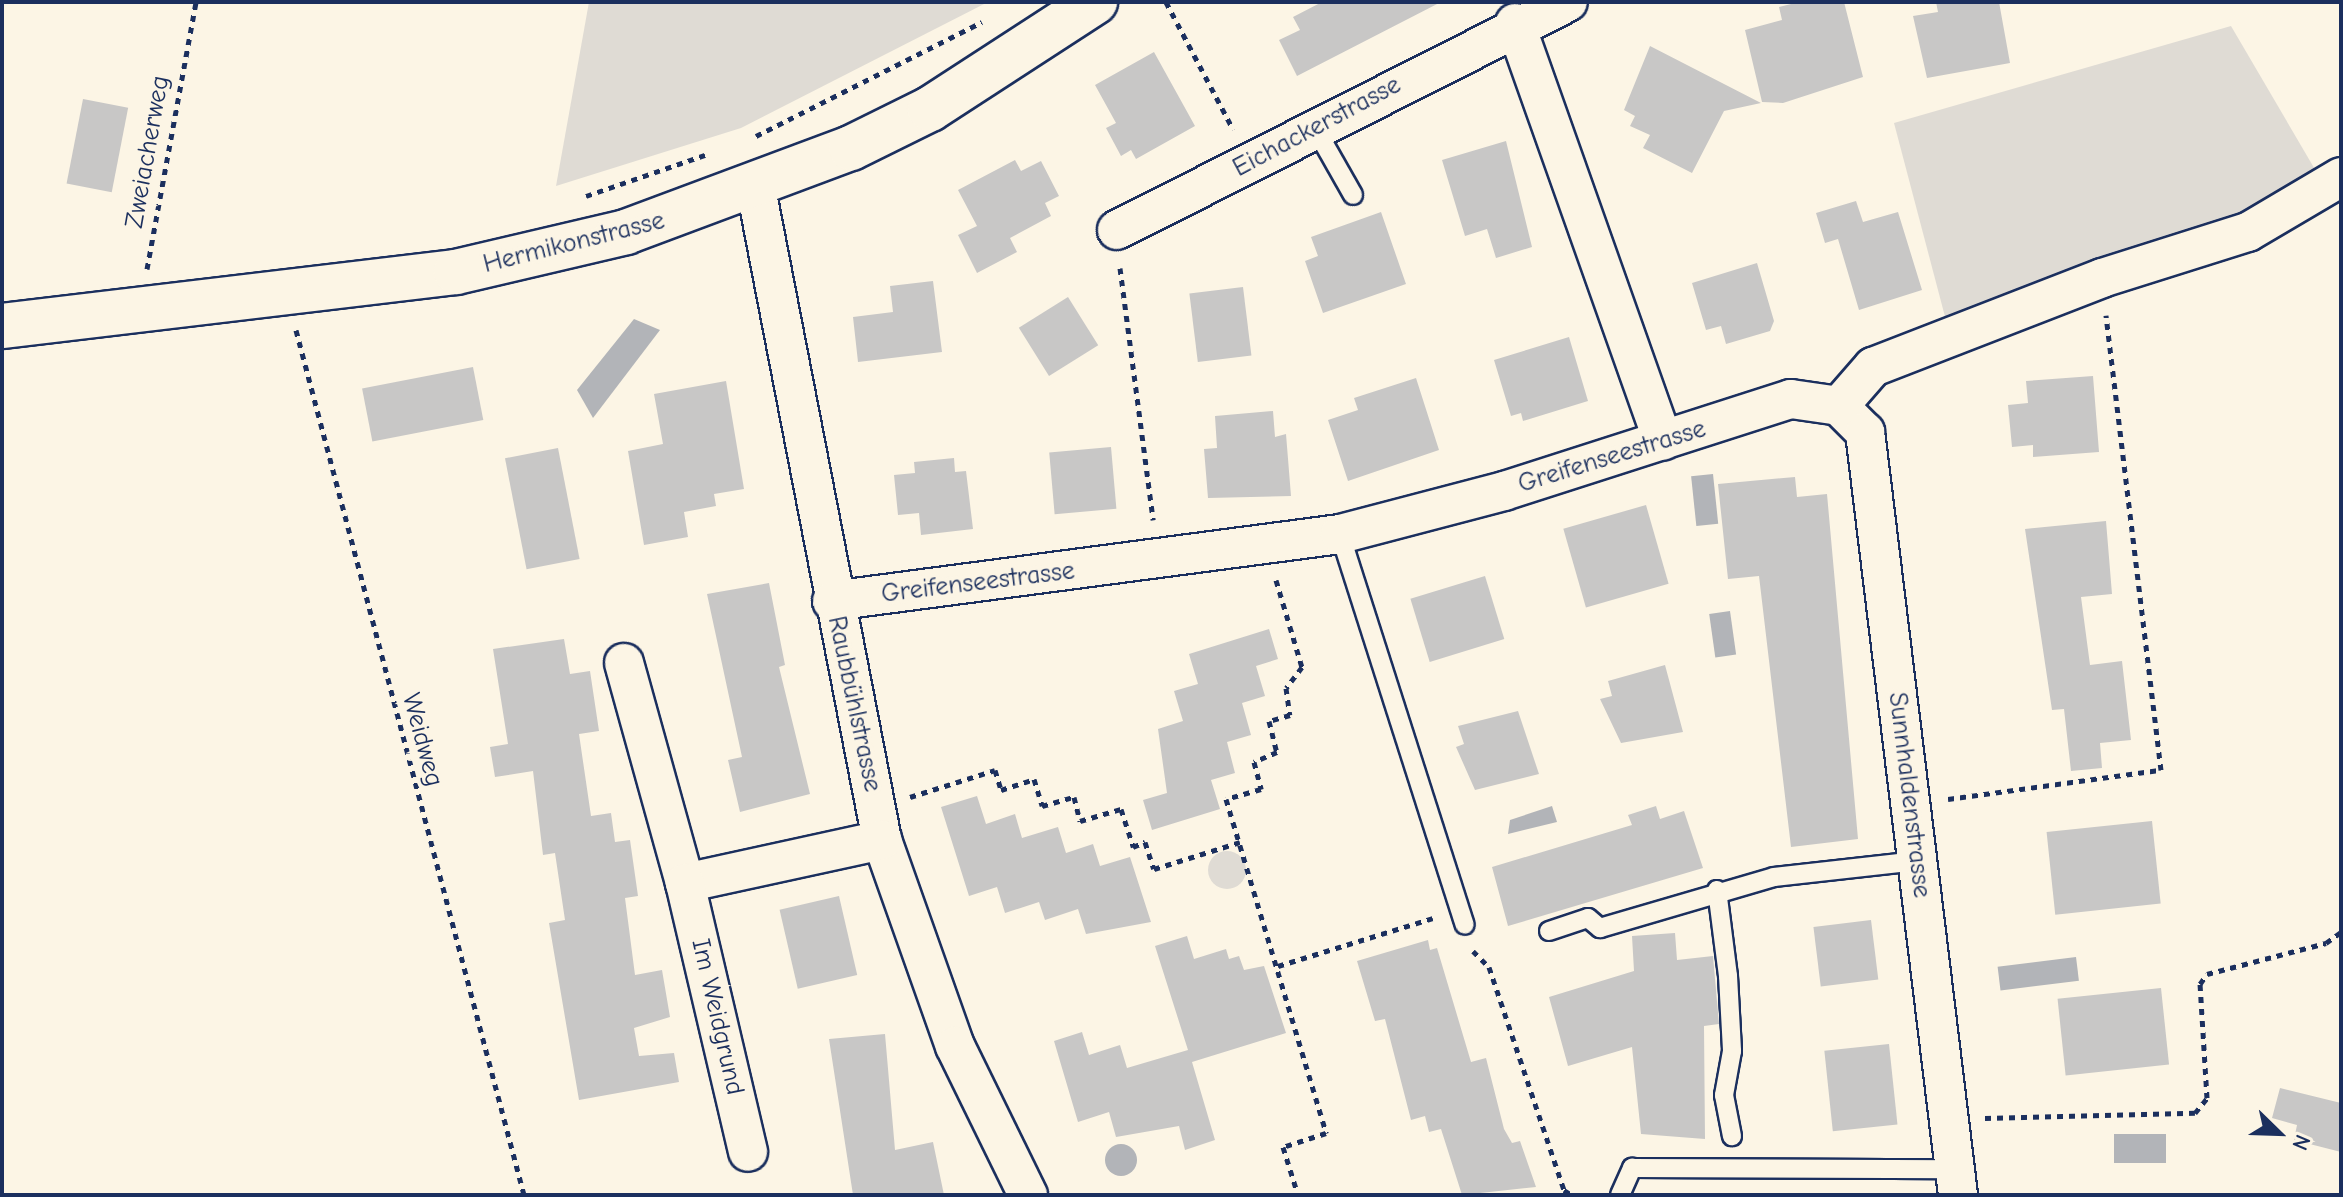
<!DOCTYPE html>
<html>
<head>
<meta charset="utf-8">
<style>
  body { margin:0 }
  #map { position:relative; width:2343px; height:1197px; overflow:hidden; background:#fcf5e5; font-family:"Comic Neue",sans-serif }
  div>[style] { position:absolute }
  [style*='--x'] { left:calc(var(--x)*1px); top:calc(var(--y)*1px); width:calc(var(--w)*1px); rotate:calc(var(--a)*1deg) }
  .green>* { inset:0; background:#dfdbd4 }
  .round { border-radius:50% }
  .water>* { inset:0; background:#b2b4b8; transform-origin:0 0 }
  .building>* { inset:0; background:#c8c7c6; transform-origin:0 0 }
  .path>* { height:5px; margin-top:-2.5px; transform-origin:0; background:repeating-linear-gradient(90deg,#1b2f5e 0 6px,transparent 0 12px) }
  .roads { filter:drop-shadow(2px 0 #1b2f5e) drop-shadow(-2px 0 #1b2f5e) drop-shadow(0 2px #1b2f5e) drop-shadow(0 -2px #1b2f5e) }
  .service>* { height:18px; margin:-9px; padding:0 9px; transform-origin:9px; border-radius:9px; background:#fcf5e5 }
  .minor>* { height:38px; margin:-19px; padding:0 19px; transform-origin:19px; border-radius:19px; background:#fcf5e5 }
  .tertiary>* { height:44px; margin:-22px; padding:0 22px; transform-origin:22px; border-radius:22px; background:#fcf5e5 }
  span { translate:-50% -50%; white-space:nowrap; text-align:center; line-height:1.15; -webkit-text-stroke:8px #fcf5e5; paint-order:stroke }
  .street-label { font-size:26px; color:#1b2f5e }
  .frame { position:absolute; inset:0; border:4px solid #1b2f5e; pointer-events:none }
  .north { position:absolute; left:2239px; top:1093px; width:80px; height:80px; -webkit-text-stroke:6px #fcf5e5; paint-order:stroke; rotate:113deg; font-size:22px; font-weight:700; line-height:32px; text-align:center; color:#1b2f5e }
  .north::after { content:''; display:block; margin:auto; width:28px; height:36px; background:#1b2f5e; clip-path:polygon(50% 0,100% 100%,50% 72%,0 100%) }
</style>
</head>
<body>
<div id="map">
  <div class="green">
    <i style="clip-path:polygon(589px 2px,988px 2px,741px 128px,556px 186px)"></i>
    <i style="clip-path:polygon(2231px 26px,2320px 178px,2211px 237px,1948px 328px,1894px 123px)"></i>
    <i class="round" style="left:1208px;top:851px;width:38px;height:38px"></i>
  </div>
  <div class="water">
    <i style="clip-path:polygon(634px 319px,660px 330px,593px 418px,577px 390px)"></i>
    <i style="left:1713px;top:474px;width:50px;height:22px;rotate:84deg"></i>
    <i style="left:1730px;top:611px;width:44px;height:21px;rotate:82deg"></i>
    <i style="clip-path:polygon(1552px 806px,1557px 822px,1508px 834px,1510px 820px)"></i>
    <i style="left:2076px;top:957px;width:24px;height:79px;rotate:83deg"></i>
    <i style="left:2114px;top:1134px;width:52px;height:29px"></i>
    <i class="round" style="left:1105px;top:1144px;width:32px;height:32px"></i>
  </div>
  <div class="building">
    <i style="clip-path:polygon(1322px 2px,1441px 2px,1297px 76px,1279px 40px,1300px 30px,1293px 17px)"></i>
    <i style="clip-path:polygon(1799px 2px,1844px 2px,1863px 77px,1783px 103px,1762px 102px,1745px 30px,1782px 20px,1779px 7px)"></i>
    <i style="clip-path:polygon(1936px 2px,1999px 2px,2010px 63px,1927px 78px,1913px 16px,1938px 12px)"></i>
    <i style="clip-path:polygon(1650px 46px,1761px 103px,1724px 111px,1692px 173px,1643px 148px,1650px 135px,1630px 126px,1635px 116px,1624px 110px)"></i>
    <i style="clip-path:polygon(1154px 52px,1195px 126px,1136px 159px,1131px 150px,1121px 156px,1106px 128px,1116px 123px,1095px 85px)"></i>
    <i style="left:83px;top:99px;width:46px;height:86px;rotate:11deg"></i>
    <i style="clip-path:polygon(1506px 141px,1532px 247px,1496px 258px,1487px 229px,1465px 236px,1442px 160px)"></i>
    <i style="clip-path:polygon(1015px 160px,1021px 171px,1041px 161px,1059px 196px,1045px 203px,1051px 216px,1010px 238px,1017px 252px,977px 273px,958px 235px,977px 226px,958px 190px)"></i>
    <i style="clip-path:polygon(1856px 201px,1863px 222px,1898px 212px,1922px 290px,1859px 310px,1838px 239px,1825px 243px,1816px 213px)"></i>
    <i style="clip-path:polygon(1381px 212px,1406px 284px,1323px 313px,1305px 261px,1318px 256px,1311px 237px)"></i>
    <i style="clip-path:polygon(1757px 263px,1774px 321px,1770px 331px,1726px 344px,1721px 326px,1706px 330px,1692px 283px)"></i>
    <i style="clip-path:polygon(933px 281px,942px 352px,858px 362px,853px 317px,893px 312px,890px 286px)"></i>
    <i style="left:1243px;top:287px;width:69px;height:54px;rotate:83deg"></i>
    <i style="left:1068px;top:297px;width:57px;height:58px;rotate:58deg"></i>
    <i style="clip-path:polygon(1569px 337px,1588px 401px,1523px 421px,1521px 413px,1511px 416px,1494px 360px)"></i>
    <i style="left:473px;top:367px;width:54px;height:113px;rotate:79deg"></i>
    <i style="clip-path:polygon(2093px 376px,2099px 452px,2033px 457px,2033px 445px,2012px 447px,2008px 405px,2028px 403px,2026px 381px)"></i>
    <i style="clip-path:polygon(1416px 378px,1439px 450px,1348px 481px,1328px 420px,1358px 410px,1354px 398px)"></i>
    <i style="clip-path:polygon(726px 381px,744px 489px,714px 494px,716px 506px,684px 512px,688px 537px,644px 545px,628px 451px,663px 444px,654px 394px)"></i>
    <i style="clip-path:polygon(1273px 411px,1275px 437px,1286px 434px,1291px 496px,1208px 498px,1204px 449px,1217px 448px,1215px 416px)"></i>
    <i style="left:1111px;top:447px;width:62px;height:62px;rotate:85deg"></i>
    <i style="left:558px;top:448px;width:113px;height:54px;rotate:79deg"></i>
    <i style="clip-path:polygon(954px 458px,955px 472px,966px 471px,973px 529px,921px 535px,919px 513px,898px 515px,894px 475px,915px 473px,914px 462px)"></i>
    <i style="clip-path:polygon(1795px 477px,1797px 497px,1827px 494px,1858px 839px,1791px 847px,1759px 576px,1728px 579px,1718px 484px)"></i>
    <i style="left:1646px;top:505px;width:82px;height:86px;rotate:74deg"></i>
    <i style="clip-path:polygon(2106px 521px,2112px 594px,2081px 597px,2090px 665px,2122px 661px,2131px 740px,2100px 743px,2102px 768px,2071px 771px,2064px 709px,2052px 710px,2025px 529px)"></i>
    <i style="left:1485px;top:576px;width:66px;height:78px;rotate:73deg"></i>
    <i style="clip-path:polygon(769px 583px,785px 665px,779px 667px,810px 794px,740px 812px,728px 760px,742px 757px,707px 594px)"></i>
    <i style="clip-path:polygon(1269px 629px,1278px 659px,1256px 666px,1265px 696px,1242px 703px,1251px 735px,1227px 742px,1235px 773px,1211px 780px,1220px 809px,1152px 830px,1143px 800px,1167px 793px,1158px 729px,1183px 721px,1174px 691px,1198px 684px,1189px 654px)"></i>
    <i style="clip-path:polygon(564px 639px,570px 674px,590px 671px,599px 731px,579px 734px,591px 816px,611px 813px,615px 842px,630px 840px,638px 896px,625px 898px,635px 975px,662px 970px,670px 1017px,634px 1028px,639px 1056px,674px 1053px,679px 1082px,579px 1100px,549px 923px,565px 920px,555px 853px,543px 855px,533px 771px,495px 777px,490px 747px,508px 744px,493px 649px)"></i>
    <i style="clip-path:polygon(1665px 665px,1683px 732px,1621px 743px,1600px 699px,1612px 696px,1608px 681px)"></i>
    <i style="clip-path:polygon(1518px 711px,1539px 774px,1475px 790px,1456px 747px,1464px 744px,1458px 726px)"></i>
    <i style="clip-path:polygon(977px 796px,986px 824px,1015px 814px,1022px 838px,1058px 827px,1066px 853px,1093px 844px,1100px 866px,1130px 857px,1151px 922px,1086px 934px,1078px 909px,1045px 920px,1039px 902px,1005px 913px,997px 887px,969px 896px,941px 807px)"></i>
    <i style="clip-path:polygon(1656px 806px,1660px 819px,1684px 811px,1703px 868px,1508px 926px,1492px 867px,1632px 825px,1628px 815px)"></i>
    <i style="left:2152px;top:821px;width:83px;height:106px;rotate:84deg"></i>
    <i style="left:839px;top:896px;width:81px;height:61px;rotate:77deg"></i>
    <i style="left:1871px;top:920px;width:60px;height:58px;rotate:83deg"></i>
    <i style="clip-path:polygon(1675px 933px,1677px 960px,1713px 956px,1719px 1024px,1704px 1026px,1705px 1139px,1641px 1134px,1632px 1047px,1568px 1066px,1549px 997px,1634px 971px,1632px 936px)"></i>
    <i style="clip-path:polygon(1187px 936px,1194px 959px,1226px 949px,1229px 959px,1239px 956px,1244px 970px,1264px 966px,1286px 1033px,1192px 1062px,1215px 1140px,1185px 1150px,1179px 1126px,1116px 1137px,1109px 1112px,1078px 1122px,1054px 1041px,1082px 1032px,1089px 1055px,1120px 1045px,1127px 1068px,1188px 1050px,1155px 946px)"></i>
    <i style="clip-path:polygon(1428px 940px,1430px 950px,1437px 948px,1471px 1062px,1486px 1058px,1504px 1129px,1512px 1143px,1520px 1141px,1536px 1187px,1462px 1195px,1441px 1129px,1429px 1132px,1425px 1116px,1411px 1120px,1385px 1019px,1375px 1021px,1357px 961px)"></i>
    <i style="left:2161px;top:988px;width:77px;height:104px;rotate:84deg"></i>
    <i style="clip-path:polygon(885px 1034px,895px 1150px,933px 1142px,944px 1195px,853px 1195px,829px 1039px)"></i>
    <i style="left:1889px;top:1044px;width:81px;height:65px;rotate:84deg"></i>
    <i style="clip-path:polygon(2280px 1088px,2341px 1103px,2341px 1152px,2294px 1140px,2297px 1125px,2272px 1118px)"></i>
  </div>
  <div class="path">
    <i style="--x:1166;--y:2;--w:144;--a:62.2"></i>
    <i style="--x:756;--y:136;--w:253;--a:-26.8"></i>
    <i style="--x:586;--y:196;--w:126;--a:-19"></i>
    <i style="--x:1120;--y:268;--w:254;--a:82.5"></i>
    <i style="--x:147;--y:269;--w:271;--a:-79.6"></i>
    <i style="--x:296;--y:330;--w:895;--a:75.23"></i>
    <i style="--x:1276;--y:580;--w:91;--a:73.4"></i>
    <i style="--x:1302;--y:667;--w:26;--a:127"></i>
    <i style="--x:1286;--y:688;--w:27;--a:82"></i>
    <i style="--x:1290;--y:715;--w:22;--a:164"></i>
    <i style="--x:1269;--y:721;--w:32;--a:76"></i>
    <i style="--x:1277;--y:752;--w:25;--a:157"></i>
    <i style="--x:1254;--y:762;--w:28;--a:75"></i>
    <i style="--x:1261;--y:789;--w:36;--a:164"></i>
    <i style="--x:1226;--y:799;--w:349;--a:73.3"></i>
    <i style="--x:1326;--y:1133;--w:45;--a:162"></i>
    <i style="--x:1283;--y:1147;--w:50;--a:72.6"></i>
    <i style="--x:910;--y:797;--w:89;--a:-17.6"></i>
    <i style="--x:995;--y:770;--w:21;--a:73"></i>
    <i style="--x:1001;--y:790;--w:35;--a:-18"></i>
    <i style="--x:1034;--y:779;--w:28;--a:73"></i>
    <i style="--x:1042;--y:806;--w:33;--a:-16"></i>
    <i style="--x:1074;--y:797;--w:25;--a:76"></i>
    <i style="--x:1080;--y:821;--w:43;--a:-16.3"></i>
    <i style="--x:1121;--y:809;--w:40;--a:72"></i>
    <i style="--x:1133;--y:847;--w:13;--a:-23"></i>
    <i style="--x:1145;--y:842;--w:28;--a:72"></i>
    <i style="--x:1154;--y:869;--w:90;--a:-17.4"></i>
    <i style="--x:1948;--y:799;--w:215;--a:-7.8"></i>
    <i style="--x:2161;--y:770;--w:458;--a:-96.9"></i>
    <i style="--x:1473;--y:951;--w:23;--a:45"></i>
    <i style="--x:1489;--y:967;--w:235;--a:71.4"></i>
    <i style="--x:1564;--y:1190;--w:9;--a:32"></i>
    <i style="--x:1278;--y:966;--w:162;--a:-17.2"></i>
    <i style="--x:1985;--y:1118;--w:210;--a:-1.4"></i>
    <i style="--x:2195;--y:1113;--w:19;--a:-51"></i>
    <i style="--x:2207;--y:1098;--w:114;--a:-93.5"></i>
    <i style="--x:2200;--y:984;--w:12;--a:-55"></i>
    <i style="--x:2207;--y:974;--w:123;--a:-14.6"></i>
    <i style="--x:2326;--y:943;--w:19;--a:-36"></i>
  </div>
  <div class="roads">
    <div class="service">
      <i style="--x:1315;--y:128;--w:77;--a:60.4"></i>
      <i style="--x:1340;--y:534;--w:410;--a:72.3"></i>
      <i style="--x:1717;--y:890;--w:87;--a:82.7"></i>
      <i style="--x:1728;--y:976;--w:75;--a:86.9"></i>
      <i style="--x:1732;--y:1051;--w:45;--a:100.3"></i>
      <i style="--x:1724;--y:1095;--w:42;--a:79"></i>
      <i style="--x:1549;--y:931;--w:41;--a:-18.4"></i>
      <i style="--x:1588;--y:918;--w:16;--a:40"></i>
      <i style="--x:1600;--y:928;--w:181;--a:-16.3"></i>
      <i style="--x:1774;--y:877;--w:144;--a:-6.4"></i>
      <i style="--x:1620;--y:1195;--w:30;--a:-66"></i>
      <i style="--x:1632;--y:1168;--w:323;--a:0.2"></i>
    </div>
    <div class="minor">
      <i style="--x:1515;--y:23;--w:443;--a:70.5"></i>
      <i style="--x:756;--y:189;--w:663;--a:79.05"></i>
      <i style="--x:882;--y:840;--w:219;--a:70.5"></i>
      <i style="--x:955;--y:1046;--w:166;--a:63.9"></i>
      <i style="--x:1117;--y:230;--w:505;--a:-26.82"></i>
      <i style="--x:1839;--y:406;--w:37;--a:45"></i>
      <i style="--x:1865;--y:432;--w:769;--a:83.05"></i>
      <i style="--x:1839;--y:406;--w:52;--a:-48.9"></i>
      <i style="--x:1873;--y:367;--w:246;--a:-21.2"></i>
      <i style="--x:2102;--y:278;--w:153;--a:-17.5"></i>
      <i style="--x:2248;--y:232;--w:108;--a:-30.6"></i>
      <i style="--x:832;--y:601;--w:512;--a:-7.51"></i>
      <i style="--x:1340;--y:534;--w:170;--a:-14.7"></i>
      <i style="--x:1504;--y:491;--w:301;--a:-17.8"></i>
      <i style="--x:1791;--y:399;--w:49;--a:8.3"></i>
      <i style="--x:624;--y:663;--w:228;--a:74.5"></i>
      <i style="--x:685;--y:883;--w:202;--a:-12.3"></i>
      <i style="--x:685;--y:883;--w:276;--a:76.8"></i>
    </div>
    <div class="tertiary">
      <i style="--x:2;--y:326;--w:457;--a:-6.8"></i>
      <i style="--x:456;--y:272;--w:175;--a:-13.2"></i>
      <i style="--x:626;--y:232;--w:240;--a:-20.5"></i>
      <i style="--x:851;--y:148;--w:88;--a:-26.3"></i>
      <i style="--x:930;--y:109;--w:197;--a:-33"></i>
    </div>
  </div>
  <div class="street-label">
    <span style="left:1317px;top:127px;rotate:-28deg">Eichackerstrasse</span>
    <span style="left:148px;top:152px;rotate:-80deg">Zweiacherweg</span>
    <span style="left:574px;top:243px;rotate:-14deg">Hermikonstrasse</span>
    <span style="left:1612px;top:457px;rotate:-17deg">Greifenseestrasse</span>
    <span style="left:978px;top:583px;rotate:-7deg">Greifenseestrasse</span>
    <span style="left:854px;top:704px;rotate:78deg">Raubbühlstrasse</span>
    <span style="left:422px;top:740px;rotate:75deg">Weidweg</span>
    <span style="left:1909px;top:795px;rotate:83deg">Sunnhaldenstrasse</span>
    <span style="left:717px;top:1017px;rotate:77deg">Im Weidgrund</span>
  </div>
  <div class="frame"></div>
  <div class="north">N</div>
</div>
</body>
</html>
